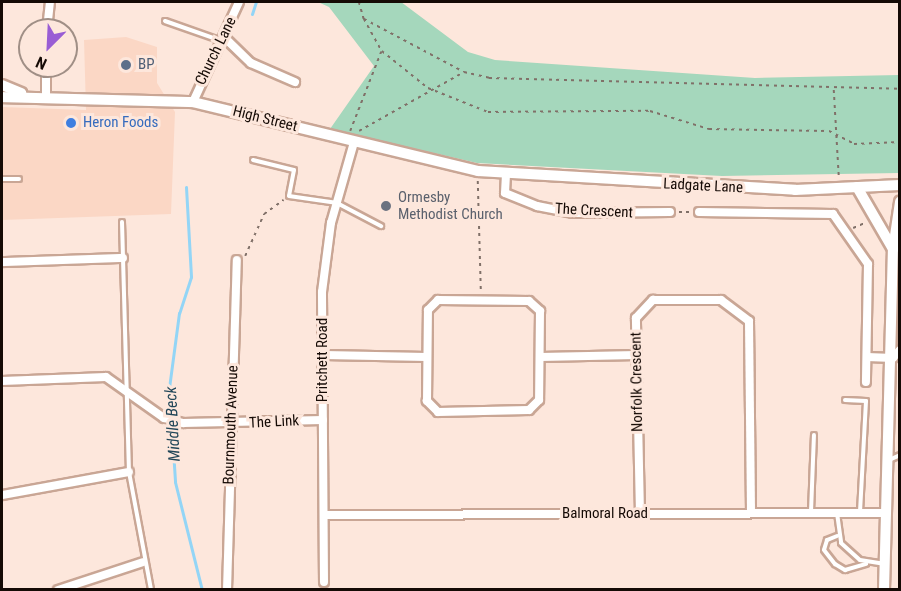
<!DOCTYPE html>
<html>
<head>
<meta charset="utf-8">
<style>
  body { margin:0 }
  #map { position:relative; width:901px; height:591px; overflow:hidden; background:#fde7dc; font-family:"Roboto Condensed",sans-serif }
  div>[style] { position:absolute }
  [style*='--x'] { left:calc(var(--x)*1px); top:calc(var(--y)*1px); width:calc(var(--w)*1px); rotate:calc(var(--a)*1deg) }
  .built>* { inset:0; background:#fbd7c5 }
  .green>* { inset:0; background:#a5d7bc }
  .stream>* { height:3px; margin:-1.5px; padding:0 1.5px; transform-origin:1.5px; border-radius:1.5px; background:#93d5f6 }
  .path>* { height:1.5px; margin-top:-0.75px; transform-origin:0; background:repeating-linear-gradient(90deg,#807068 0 3px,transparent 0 7.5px) }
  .roads { filter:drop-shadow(2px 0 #c9a695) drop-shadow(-2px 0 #c9a695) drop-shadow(0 2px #c9a695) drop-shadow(0 -2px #c9a695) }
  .service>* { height:4px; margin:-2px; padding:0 2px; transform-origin:2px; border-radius:2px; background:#fff }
  .minor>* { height:8px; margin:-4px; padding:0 4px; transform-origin:4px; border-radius:4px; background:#fff }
  .tertiary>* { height:10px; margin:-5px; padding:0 5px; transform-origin:5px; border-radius:5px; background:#fff }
  .secondary>* { height:10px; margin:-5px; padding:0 5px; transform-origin:5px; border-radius:5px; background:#fff }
  .dots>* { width:16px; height:16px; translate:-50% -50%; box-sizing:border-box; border:3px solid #fde7dc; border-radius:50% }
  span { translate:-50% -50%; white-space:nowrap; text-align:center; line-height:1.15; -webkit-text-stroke:6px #fde7dc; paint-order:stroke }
  .street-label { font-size:15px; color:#150a05 }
  .service-label { font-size:15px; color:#4e5e75 }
  .left { translate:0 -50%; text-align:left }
  .shop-label { font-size:15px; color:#366cbe }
  .worship-label { font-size:15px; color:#5b616d }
  .water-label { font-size:16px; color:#214658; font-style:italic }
  .frame { position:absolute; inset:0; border:3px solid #150a05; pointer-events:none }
  .north { position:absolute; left:18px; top:18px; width:60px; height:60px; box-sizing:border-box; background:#fde7dc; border:2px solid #a08f86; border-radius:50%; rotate:204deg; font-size:16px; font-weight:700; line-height:24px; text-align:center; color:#150a05 }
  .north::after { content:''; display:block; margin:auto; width:21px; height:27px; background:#995dd4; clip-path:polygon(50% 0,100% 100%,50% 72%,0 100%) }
</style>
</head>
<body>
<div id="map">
  <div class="built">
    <i style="clip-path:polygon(126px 37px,157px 47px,157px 83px,175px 112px,171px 214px,2px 220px,2px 107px,86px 110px,84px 40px)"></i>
  </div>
  <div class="green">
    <i style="clip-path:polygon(318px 2px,401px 2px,468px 52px,495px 60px,755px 78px,899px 75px,899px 173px,722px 176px,477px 163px,330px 129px,374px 66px,329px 7px)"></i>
  </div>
  <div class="stream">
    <i style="--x:252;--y:14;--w:13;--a:-72"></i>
    <i style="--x:186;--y:187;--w:90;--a:86.8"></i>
    <i style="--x:191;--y:277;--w:38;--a:108"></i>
    <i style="--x:179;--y:313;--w:76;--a:97.6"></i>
    <i style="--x:169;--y:388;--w:94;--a:86.3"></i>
    <i style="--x:175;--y:482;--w:111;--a:76"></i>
  </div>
  <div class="path">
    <i style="--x:359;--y:2;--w:18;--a:74"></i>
    <i style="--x:364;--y:19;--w:113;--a:27.9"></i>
    <i style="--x:464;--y:72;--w:26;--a:13"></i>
    <i style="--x:489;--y:78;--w:411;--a:1.5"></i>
    <i style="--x:364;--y:19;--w:37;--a:61"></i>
    <i style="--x:382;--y:51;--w:59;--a:38.8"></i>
    <i style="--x:428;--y:88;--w:65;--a:21.8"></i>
    <i style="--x:488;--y:112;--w:162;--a:-0.4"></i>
    <i style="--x:650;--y:111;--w:62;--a:17"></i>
    <i style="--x:709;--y:129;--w:120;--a:1"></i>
    <i style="--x:829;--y:131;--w:28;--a:27"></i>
    <i style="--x:854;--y:144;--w:46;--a:-2.5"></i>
    <i style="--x:834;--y:90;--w:88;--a:86.7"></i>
    <i style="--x:350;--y:131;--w:85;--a:-68.6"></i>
    <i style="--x:359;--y:131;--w:120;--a:-29.3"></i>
    <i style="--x:478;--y:181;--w:110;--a:88.4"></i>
    <i style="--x:679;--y:212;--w:11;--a:0"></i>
    <i style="--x:853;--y:228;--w:13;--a:-23"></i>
    <i style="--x:245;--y:256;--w:46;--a:-65.7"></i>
    <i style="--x:264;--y:214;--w:24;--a:-36"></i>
  </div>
  <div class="roads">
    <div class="service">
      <i style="--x:165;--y:21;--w:60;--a:19.3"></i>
      <i style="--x:253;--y:160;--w:42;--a:13.7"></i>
      <i style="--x:294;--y:170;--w:26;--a:101"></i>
      <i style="--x:289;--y:196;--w:49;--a:8.3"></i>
      <i style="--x:337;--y:203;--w:50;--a:27.6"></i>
      <i style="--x:2;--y:179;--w:17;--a:0"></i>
      <i style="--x:122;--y:222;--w:250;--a:88.4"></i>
      <i style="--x:129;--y:472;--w:120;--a:79.4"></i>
      <i style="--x:845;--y:400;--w:21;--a:3"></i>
      <i style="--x:866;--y:401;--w:112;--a:93.1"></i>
      <i style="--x:889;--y:460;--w:12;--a:-24"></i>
      <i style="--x:811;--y:512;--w:77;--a:-87.8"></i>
      <i style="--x:837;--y:513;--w:30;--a:82"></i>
      <i style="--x:841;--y:543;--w:25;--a:42"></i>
      <i style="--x:860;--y:560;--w:24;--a:9"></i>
      <i style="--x:837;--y:536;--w:11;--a:158"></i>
      <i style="--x:827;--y:540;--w:10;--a:107"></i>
      <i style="--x:824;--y:550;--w:18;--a:52"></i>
      <i style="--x:835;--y:564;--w:12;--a:31"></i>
      <i style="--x:845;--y:570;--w:22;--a:-16"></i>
    </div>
    <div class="minor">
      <i style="--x:47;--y:30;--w:28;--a:-84"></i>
      <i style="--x:225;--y:38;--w:36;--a:44"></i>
      <i style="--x:251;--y:63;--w:48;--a:23.4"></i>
      <i style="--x:46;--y:94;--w:28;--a:-90"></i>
      <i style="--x:193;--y:102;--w:110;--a:-65.3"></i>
      <i style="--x:506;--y:174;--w:19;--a:93"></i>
      <i style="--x:505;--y:193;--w:35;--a:22"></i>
      <i style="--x:537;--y:206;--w:37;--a:11"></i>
      <i style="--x:573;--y:213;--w:97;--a:-0.6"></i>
      <i style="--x:699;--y:212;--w:134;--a:0.9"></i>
      <i style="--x:833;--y:214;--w:61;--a:55"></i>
      <i style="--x:868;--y:264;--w:118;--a:91"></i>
      <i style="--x:2;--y:262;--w:121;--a:-1.9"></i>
      <i style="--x:438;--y:300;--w:91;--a:0.6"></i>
      <i style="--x:529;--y:301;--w:15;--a:42"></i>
      <i style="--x:540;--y:311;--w:89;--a:90.6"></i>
      <i style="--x:539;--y:400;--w:14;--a:135"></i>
      <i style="--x:529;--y:410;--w:91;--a:178.7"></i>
      <i style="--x:438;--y:412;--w:16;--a:-135"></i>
      <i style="--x:427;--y:401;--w:91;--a:-89.4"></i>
      <i style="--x:428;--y:310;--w:14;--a:-45"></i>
      <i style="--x:324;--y:355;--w:103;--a:1.1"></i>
      <i style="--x:540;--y:357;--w:97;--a:-1.2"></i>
      <i style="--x:867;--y:357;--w:26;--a:2"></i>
      <i style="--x:893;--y:358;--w:11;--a:-49"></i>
      <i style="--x:2;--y:381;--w:104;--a:-2.2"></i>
      <i style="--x:106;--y:377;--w:71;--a:35.3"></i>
      <i style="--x:164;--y:418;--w:20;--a:15"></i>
      <i style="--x:183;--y:423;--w:140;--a:-1.2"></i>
      <i style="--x:2;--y:495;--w:129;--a:-10.3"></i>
      <i style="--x:640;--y:514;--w:196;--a:-91.2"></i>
      <i style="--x:636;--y:318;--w:25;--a:-47"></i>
      <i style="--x:653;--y:300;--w:68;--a:0"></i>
      <i style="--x:721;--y:300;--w:35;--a:37"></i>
      <i style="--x:749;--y:321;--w:192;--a:89.4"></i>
      <i style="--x:324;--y:515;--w:562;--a:-0.2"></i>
      <i style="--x:324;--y:582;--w:290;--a:-90.4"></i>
      <i style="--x:322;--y:292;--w:70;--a:-82.6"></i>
      <i style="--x:331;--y:223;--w:84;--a:-74.1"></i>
      <i style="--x:58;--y:590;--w:89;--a:-18.2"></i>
      <i style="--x:227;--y:590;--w:330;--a:-88.3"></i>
    </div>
    <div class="tertiary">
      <i style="--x:857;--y:187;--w:72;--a:59.9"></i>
      <i style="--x:884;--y:590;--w:341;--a:-88.5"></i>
      <i style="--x:893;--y:249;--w:48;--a:-81.5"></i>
    </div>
    <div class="secondary">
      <i style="--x:2;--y:85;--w:21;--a:23"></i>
      <i style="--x:2;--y:97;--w:191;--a:1.5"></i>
      <i style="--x:193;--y:102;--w:293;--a:13.6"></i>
      <i style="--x:478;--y:171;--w:318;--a:3.4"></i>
      <i style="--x:795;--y:190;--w:105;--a:-2.7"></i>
    </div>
  </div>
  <div class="dots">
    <i style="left:126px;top:65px;background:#5c6f8a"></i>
    <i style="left:71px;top:123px;background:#3f7fe0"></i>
    <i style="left:386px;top:206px;background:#6b7280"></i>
  </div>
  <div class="street-label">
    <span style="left:216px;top:51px;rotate:-64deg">Church Lane</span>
    <span style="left:265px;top:119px;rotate:14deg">High Street</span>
    <span style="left:703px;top:186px;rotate:3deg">Ladgate Lane</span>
    <span style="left:594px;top:211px;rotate:3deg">The Crescent</span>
    <span style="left:323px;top:360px;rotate:-90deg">Pritchett Road</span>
    <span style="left:637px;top:382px;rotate:-91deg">Norfolk Crescent</span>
    <span style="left:274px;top:422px;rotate:-3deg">The Link</span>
    <span style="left:231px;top:425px;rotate:-88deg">Bournmouth Avenue</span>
    <span style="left:605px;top:514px">Balmoral Road</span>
  </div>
  <div class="service-label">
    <span class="left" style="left:138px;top:65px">BP</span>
  </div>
  <div class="shop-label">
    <span class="left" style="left:83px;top:123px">Heron Foods</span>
  </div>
  <div class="worship-label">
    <span class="left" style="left:398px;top:206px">Ormesby<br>Methodist Church</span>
  </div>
  <div class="water-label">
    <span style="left:173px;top:424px;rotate:-93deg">Middle Beck</span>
  </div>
  <div class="frame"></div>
  <div class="north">N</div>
</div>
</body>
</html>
